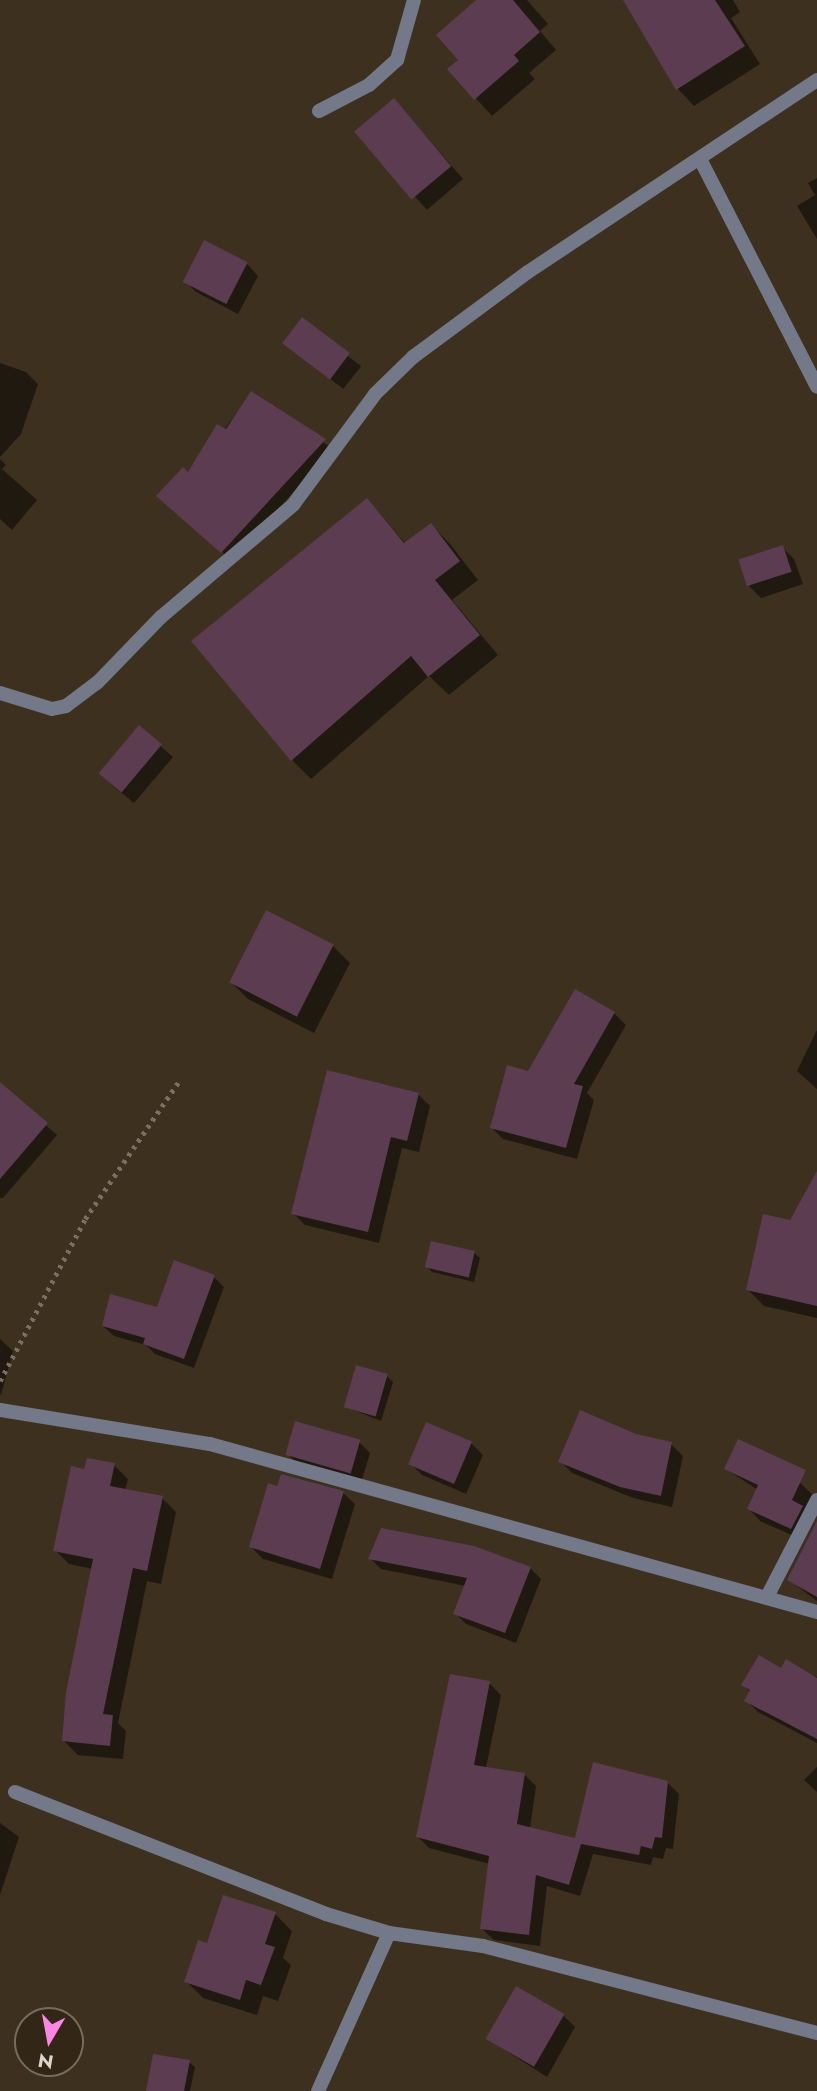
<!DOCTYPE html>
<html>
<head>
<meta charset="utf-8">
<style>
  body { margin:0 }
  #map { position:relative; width:817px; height:2091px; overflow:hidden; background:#3d301f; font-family:Jost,sans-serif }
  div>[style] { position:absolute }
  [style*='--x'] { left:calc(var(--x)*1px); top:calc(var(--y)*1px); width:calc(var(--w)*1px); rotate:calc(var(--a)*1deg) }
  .shadow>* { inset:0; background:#0007; transform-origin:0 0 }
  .building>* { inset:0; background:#5b3c51; transform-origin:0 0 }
  .path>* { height:4.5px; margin-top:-2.25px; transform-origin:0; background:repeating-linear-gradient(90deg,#7a6f61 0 3.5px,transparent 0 8.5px) }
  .street>* { height:14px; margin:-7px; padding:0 7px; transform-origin:7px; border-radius:7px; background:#737988 }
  span { translate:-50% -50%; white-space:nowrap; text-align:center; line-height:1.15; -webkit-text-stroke:7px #322616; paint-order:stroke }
  .north { position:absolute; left:14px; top:2007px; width:70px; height:70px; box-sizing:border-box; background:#322616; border:2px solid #766c5e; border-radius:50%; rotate:190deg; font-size:19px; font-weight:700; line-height:28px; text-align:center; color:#ddd5cb }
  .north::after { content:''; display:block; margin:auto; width:24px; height:32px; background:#fb86e4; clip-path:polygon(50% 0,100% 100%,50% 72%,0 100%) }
</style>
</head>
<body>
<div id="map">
  <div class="shadow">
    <i style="clip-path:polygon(478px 0,527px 0,548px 24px,540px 31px,556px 50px,529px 73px,535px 79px,492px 116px,449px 69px,460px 60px)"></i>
    <i style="clip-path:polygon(641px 0,733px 0,740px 12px,731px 18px,760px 64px,694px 106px,678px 89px)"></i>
    <i style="clip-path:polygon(405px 112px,463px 179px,427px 210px,357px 132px)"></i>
    <i style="clip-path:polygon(817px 178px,817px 239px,797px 206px,815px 195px,808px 183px)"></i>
    <i style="clip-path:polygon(247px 264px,258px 276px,238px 314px,196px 292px,184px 280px)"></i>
    <i style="left:302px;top:320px;width:75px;height:29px;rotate:38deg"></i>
    <i style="clip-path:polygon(0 363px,26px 372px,38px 384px,21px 434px,0 457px)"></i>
    <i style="clip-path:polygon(252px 393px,333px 449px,231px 560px,167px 504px)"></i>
    <i style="clip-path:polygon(0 459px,6px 465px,2px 469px,37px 500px,12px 530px,0 519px)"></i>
    <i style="clip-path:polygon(367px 500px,406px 544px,431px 525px,450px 544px,478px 580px,452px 600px,498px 655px,449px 695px,429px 676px,311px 779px,292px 760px)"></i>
    <i style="clip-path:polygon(782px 547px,794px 559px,803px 584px,761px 598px,749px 586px)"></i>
    <i style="clip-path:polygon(139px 727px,173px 757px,134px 803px,112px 785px)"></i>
    <i style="clip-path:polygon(333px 946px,350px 963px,314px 1033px,248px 999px,231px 982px)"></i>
    <i style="clip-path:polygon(614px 1013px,626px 1025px,587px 1093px,594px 1100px,577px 1159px,503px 1139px,491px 1127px,529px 1073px)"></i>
    <i style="clip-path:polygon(817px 1030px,817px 1089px,797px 1071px)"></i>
    <i style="clip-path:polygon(0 1085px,57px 1135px,3px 1198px,0 1198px)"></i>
    <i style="clip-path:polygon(418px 1094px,430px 1106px,419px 1152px,402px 1148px,379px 1243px,305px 1225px,293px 1213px)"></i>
    <i style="clip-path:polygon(817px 1175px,817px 1318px,764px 1306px,748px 1290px)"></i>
    <i style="clip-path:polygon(474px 1253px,480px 1258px,474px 1282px,432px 1272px,427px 1267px)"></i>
    <i style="clip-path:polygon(214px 1277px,224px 1287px,194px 1368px,155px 1354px,146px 1345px,114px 1336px,103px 1326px,158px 1309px)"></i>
    <i style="clip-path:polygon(0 1339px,13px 1351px,1px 1395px,0 1394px)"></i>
    <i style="clip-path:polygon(387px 1376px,393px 1382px,381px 1421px,346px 1407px)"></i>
    <i style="clip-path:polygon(636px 1436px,671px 1444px,683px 1456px,672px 1507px,633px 1498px,572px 1473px,560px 1461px)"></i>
    <i style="clip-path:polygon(359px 1442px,370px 1453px,361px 1483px,300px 1466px,288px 1454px)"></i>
    <i style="clip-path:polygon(471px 1443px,483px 1455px,466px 1494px,422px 1475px,410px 1463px)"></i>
    <i style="clip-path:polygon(114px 1465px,128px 1479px,125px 1490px,162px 1498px,176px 1512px,161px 1584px,147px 1581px,118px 1723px,126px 1731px,123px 1759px,78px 1755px,64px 1741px,93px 1569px,69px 1564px,55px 1550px,86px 1471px)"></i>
    <i style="clip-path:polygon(726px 1469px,799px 1482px,812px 1494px,804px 1510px,803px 1540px,760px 1521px,749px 1509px,758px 1490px)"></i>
    <i style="clip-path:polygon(343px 1493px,355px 1504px,332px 1579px,263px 1559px,251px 1547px)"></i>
    <i style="clip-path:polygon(817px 1525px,817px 1601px,789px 1580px)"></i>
    <i style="clip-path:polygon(370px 1558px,530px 1568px,541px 1579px,516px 1643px,466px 1624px,455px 1613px,466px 1586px,381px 1569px)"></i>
    <i style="clip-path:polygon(782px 1670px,817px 1677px,817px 1743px,758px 1712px,746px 1700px,751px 1692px,743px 1685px)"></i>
    <i style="clip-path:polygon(489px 1683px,501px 1695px,486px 1768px,525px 1775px,536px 1786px,530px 1828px,576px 1840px,667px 1782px,679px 1794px,673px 1849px,666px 1848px,663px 1859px,653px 1857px,651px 1865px,593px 1854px,580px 1896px,547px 1886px,540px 1946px,494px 1940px,482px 1929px,490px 1864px,429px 1848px,417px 1836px)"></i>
    <i style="clip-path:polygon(817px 1767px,817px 1792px,804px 1780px)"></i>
    <i style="clip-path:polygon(0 1823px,19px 1837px,0 1895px)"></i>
    <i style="clip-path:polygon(275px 1914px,292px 1931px,283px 1958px,291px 1965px,278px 2001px,263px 1996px,257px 2015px,203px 1998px,186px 1981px,208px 1946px)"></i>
    <i style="clip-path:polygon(563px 2015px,575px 2027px,547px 2077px,488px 2039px)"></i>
    <i style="clip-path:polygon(189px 2062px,195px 2067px,190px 2091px,149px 2091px)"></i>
  </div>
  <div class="building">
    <i style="clip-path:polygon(476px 0,513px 0,540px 32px,514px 55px,519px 61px,474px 100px,447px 69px,458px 60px,436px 35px)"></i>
    <i style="clip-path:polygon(623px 0,715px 0,745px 46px,676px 90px)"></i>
    <i style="left:394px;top:98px;width:89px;height:52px;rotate:50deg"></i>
    <i style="left:204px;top:240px;width:49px;height:47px;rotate:27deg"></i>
    <i style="left:302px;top:317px;width:60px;height:33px;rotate:37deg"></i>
    <i style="clip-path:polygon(251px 391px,326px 439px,221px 553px,156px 496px,183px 467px,188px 472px,217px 424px,226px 429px)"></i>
    <i style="clip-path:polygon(367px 498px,404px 543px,431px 523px,460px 561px,435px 580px,480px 635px,428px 677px,411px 656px,291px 761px,191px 641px)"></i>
    <i style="left:783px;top:545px;width:28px;height:47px;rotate:72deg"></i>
    <i style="left:139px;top:725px;width:30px;height:63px;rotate:40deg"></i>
    <i style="left:266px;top:910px;width:76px;height:81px;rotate:27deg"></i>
    <i style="clip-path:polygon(575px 989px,615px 1012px,574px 1084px,583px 1086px,566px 1148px,490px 1128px,507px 1065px,528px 1071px)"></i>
    <i style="clip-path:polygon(327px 1070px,419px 1093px,407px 1141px,391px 1137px,368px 1232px,291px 1214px)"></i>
    <i style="clip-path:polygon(0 1082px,48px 1123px,0 1179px)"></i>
    <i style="clip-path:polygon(817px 1171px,817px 1306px,746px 1290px,763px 1214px,790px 1220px)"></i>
    <i style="left:431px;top:1241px;width:45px;height:27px;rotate:13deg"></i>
    <i style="clip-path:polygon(174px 1260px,215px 1275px,184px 1359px,143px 1344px,145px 1338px,102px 1326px,110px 1294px,157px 1307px)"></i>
    <i style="left:356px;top:1365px;width:33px;height:44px;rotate:16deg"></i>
    <i style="clip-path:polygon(580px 1410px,636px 1434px,672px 1442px,661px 1496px,620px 1487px,558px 1462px)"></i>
    <i style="left:295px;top:1421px;width:68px;height:35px;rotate:16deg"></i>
    <i style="left:426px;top:1422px;width:50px;height:46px;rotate:23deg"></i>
    <i style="clip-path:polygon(738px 1439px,806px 1470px,792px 1500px,803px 1506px,791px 1529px,747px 1509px,758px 1485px,724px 1469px)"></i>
    <i style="clip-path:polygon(87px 1458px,115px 1463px,110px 1486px,163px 1496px,147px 1571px,133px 1568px,103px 1714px,113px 1715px,110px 1746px,62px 1741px,66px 1692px,93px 1559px,53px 1551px,71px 1466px,84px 1469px)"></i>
    <i style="clip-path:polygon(281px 1474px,344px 1491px,320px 1569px,249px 1547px,268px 1483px,277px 1486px)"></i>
    <i style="clip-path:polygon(817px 1521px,817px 1597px,787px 1580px)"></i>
    <i style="clip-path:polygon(381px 1528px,474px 1546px,531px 1567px,505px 1633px,453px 1614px,467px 1578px,368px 1559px)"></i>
    <i style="clip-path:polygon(759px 1655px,781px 1668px,786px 1659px,817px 1678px,817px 1739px,744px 1701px,750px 1690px,741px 1685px)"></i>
    <i style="clip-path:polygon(450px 1674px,490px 1681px,474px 1765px,525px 1773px,517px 1824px,575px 1838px,593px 1762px,668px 1781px,662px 1838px,655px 1837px,652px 1849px,641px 1846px,639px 1855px,581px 1844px,569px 1885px,536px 1875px,529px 1935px,480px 1929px,489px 1856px,416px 1837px)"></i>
    <i style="clip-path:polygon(223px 1895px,276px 1912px,265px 1944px,275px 1947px,261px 1985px,246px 1980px,240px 2000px,184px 1982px,198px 1940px,207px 1943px)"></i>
    <i style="left:516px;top:1986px;width:56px;height:61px;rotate:30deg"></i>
    <i style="clip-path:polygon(153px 2054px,190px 2060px,184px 2091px,146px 2091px)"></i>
  </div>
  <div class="path">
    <i style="--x:0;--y:1381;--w:183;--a:-62.3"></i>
    <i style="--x:85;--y:1219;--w:167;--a:-55.7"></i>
  </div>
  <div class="street">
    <i style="--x:319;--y:111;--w:56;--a:-27.5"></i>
    <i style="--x:369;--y:85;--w:38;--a:-42"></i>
    <i style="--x:397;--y:60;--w:62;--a:-74.2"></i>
    <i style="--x:700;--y:159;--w:256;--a:62.8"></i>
    <i style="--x:0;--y:693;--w:54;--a:17.1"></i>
    <i style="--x:52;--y:709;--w:14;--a:-12"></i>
    <i style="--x:66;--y:706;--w:39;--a:-37"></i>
    <i style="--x:97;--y:683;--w:92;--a:-45.9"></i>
    <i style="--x:161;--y:617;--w:173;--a:-40.3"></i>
    <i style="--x:293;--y:505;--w:138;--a:-53.5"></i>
    <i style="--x:375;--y:394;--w:53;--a:-44.2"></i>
    <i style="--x:413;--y:357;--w:143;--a:-36.5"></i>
    <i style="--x:528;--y:272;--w:347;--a:-33.6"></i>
    <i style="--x:0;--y:1410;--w:213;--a:9.2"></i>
    <i style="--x:210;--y:1444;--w:630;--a:15.47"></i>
    <i style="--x:768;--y:1595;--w:107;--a:-62.7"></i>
    <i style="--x:15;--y:1792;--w:334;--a:21.4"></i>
    <i style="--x:326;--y:1914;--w:66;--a:16.8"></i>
    <i style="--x:389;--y:1933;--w:95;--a:7.9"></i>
    <i style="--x:483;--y:1946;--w:345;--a:14.6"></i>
    <i style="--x:318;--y:2091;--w:173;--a:-65.8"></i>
  </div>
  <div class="north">N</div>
</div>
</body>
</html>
